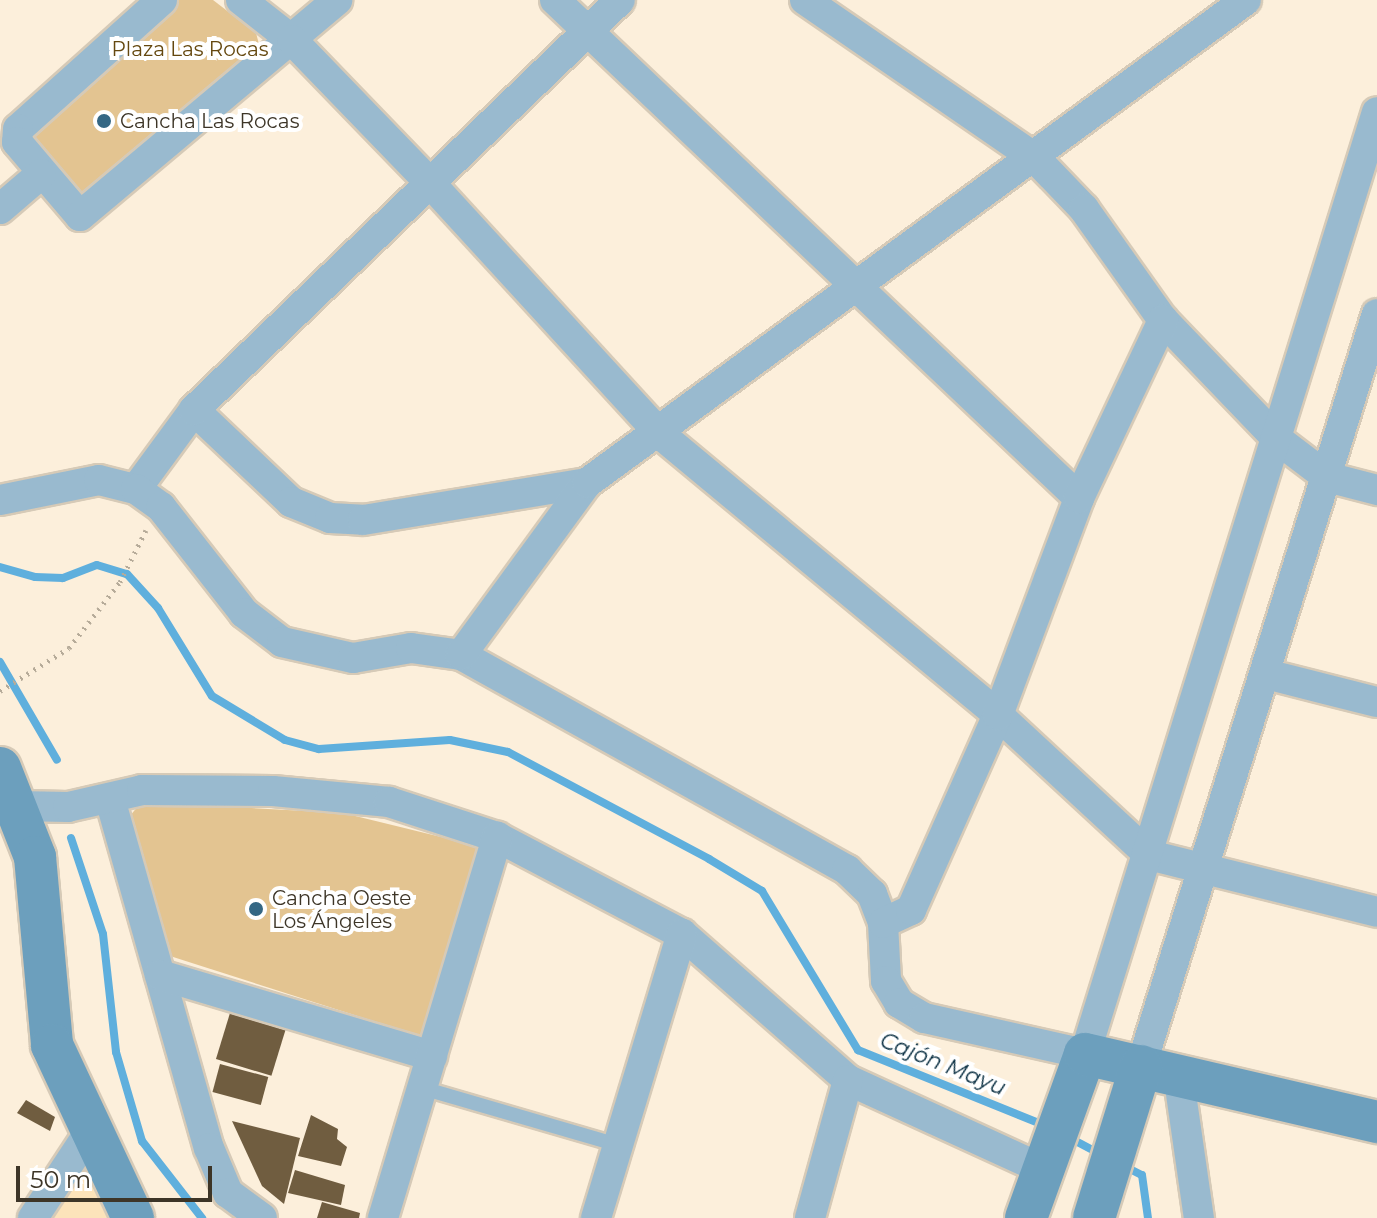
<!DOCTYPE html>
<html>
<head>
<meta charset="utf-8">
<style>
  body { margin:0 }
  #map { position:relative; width:1377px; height:1218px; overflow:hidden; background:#fcefdb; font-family:Montserrat,sans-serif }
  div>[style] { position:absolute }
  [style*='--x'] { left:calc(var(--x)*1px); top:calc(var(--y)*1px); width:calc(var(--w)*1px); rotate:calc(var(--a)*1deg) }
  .built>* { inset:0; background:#fce3ba }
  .green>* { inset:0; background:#e3c491 }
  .stream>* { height:8px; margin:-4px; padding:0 4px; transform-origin:4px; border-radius:4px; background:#5fafdd }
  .building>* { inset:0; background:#705d40; transform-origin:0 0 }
  .path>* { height:5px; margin-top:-2.5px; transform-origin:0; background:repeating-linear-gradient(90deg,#b6ab99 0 2px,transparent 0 8px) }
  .roads { filter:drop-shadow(2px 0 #d6cab7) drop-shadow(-2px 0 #d6cab7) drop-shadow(0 2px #d6cab7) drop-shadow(0 -2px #d6cab7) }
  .lane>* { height:14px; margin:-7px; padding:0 7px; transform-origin:7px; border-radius:7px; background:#99bacf }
  .street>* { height:30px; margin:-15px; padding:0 15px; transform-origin:15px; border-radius:15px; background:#99bacf }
  .secondary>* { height:42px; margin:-21px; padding:0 21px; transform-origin:21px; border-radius:21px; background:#6c9fbd }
  .dots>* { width:22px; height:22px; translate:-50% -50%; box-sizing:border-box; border:4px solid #fff; border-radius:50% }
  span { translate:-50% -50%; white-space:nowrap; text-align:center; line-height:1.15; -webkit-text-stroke:8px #fff; paint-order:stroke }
  .park-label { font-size:20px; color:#65480f }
  .poi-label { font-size:20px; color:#3d3527 }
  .left { translate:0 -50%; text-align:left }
  .water-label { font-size:22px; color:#0a2f42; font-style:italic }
  .scale { position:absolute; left:16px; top:1166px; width:196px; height:36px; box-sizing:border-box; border:4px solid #3d3527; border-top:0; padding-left:10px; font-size:24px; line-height:28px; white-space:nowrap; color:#3d3527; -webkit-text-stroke:6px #fff; paint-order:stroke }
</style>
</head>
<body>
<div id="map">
  <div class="built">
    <i style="clip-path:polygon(88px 1160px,117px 1218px,50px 1218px)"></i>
  </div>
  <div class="green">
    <i style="clip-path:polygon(174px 0,213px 0,256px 33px,260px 48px,88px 196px,80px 193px,35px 145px,32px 127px)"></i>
    <i style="clip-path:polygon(194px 805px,343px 813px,478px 846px,423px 1037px,170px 956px,130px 816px,138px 806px)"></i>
  </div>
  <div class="stream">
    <i style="--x:0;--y:567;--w:36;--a:16"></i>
    <i style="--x:35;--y:577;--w:28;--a:2"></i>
    <i style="--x:63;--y:578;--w:36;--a:-21"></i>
    <i style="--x:97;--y:565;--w:31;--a:17"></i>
    <i style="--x:127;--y:574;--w:46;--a:47.6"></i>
    <i style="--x:158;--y:608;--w:103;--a:58.5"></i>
    <i style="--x:212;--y:696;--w:85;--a:31.1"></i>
    <i style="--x:285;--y:740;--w:35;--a:15"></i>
    <i style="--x:319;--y:749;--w:131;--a:-3.9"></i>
    <i style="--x:450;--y:740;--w:59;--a:11.7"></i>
    <i style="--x:508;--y:752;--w:228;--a:28"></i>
    <i style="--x:709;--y:859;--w:62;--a:31.1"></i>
    <i style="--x:762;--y:891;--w:186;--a:58.9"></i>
    <i style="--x:858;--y:1050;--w:203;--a:22"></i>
    <i style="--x:0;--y:662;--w:113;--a:59.8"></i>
    <i style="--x:71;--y:838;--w:101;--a:71.6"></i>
    <i style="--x:103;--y:934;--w:119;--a:83.7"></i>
    <i style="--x:116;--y:1052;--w:93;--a:73.7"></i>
    <i style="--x:142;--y:1141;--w:98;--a:52.1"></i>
    <i style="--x:1068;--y:1137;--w:38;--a:28"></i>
    <i style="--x:1122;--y:1165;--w:22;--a:27"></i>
    <i style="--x:1142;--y:1175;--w:43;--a:82.1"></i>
  </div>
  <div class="building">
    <i style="left:230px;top:1013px;width:58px;height:48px;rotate:17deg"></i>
    <i style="left:220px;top:1064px;width:50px;height:29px;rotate:15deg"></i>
    <i style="clip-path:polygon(26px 1100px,55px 1117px,50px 1131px,17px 1113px)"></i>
    <i style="clip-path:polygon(311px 1115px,338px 1129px,337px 1139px,347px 1147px,341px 1166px,298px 1156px)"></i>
    <i style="clip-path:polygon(232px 1121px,300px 1138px,284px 1204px,262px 1186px)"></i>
    <i style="clip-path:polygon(295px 1170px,345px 1185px,341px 1205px,288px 1193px)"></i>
    <i style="clip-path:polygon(322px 1202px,360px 1213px,359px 1218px,317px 1218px)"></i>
  </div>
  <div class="path">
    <i style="--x:0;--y:691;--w:81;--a:-31.9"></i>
    <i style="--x:69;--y:648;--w:83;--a:-52.3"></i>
    <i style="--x:120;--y:582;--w:58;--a:-63.4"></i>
  </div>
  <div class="roads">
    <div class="lane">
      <i style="--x:422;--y:1088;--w:204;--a:16.2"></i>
    </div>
    <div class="street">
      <i style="--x:162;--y:0;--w:193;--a:138.1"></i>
      <i style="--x:18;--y:129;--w:13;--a:94"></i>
      <i style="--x:17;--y:142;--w:97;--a:49.6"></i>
      <i style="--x:80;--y:216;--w:336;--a:-40"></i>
      <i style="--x:241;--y:0;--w:65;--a:38.1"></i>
      <i style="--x:292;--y:40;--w:199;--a:46"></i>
      <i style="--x:430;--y:183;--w:340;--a:47.5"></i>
      <i style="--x:660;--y:434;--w:440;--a:39.7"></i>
      <i style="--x:998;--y:715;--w:206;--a:42.8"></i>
      <i style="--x:1149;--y:855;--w:235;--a:14"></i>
      <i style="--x:555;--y:0;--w:723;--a:43.54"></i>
      <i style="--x:805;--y:0;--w:279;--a:34.5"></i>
      <i style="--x:1035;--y:158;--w:71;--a:46.1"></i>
      <i style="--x:1084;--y:209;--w:136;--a:54.6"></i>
      <i style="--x:1163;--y:320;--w:165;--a:46.2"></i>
      <i style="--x:1277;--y:439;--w:63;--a:37.2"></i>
      <i style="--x:1327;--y:477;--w:52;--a:14.6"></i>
      <i style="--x:0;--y:209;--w:54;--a:-40.5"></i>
      <i style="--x:194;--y:410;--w:134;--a:43.5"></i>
      <i style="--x:291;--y:502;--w:42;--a:22.3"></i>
      <i style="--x:330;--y:518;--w:33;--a:3"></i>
      <i style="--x:363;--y:520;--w:227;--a:-9.4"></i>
      <i style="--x:136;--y:489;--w:98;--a:-53.7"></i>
      <i style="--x:194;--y:410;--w:591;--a:-43.9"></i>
      <i style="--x:0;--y:500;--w:101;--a:-11.4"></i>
      <i style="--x:99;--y:480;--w:38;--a:14"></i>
      <i style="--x:136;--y:489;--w:31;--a:36"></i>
      <i style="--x:161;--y:507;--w:135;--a:51.9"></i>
      <i style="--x:244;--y:613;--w:48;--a:37.3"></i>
      <i style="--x:282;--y:642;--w:73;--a:12.7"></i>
      <i style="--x:353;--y:658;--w:59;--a:-9.8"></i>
      <i style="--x:411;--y:648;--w:50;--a:8"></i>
      <i style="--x:461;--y:655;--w:442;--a:29.1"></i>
      <i style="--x:847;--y:870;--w:35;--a:44"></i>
      <i style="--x:872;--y:894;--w:31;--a:69"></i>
      <i style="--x:883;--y:923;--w:58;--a:87"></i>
      <i style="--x:886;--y:981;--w:26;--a:59"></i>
      <i style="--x:899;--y:1003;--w:29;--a:31"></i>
      <i style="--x:924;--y:1018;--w:165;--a:12.6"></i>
      <i style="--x:1085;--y:1054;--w:986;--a:-72.78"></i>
      <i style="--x:461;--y:655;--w:213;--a:-53.8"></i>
      <i style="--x:587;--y:483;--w:817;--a:-36.24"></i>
      <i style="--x:1266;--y:674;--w:114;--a:14.2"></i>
      <i style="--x:110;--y:799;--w:363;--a:74.2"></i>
      <i style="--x:209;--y:1148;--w:49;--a:67.1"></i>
      <i style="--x:228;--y:1193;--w:42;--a:36.3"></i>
      <i style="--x:17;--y:806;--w:51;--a:1.1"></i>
      <i style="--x:68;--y:807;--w:76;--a:-12.9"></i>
      <i style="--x:142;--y:790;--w:131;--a:0.4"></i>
      <i style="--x:273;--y:791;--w:117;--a:5.4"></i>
      <i style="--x:389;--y:802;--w:114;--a:18"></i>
      <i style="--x:497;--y:837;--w:209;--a:27.7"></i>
      <i style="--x:682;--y:934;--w:221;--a:41.3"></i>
      <i style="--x:848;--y:1080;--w:211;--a:24.6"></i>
      <i style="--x:883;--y:923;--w:31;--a:-25"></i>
      <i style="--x:911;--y:910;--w:214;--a:-66"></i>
      <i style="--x:998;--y:715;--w:232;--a:-69.5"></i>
      <i style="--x:1079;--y:498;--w:197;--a:-64.7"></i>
      <i style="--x:160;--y:975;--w:284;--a:16.6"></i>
      <i style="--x:1141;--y:1066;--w:788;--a:-72.58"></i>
      <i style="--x:1178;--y:1073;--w:147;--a:81.8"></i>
      <i style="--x:33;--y:1218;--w:102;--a:-56.6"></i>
      <i style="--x:383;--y:1218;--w:398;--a:-73.3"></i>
      <i style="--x:596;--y:1218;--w:297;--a:-73.2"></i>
      <i style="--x:810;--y:1218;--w:143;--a:-74.6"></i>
    </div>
    <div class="secondary">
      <i style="--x:0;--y:768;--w:96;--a:68.5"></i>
      <i style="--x:35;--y:857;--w:189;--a:84.8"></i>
      <i style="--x:52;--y:1045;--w:191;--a:64.9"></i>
      <i style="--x:1026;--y:1218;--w:174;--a:-70.2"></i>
      <i style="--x:1085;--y:1054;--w:300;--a:13.1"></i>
      <i style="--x:1094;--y:1218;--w:159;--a:-72.8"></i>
    </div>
  </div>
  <div class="dots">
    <i style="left:104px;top:121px;background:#346784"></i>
    <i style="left:256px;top:909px;background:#346784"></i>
  </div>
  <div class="park-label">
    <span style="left:190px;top:49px">Plaza Las Rocas</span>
  </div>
  <div class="poi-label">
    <span class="left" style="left:120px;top:121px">Cancha Las Rocas</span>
    <span class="left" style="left:272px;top:910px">Cancha Oeste<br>Los Ángeles</span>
  </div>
  <div class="water-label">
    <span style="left:943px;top:1064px;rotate:22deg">Cajón Mayu</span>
  </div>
  <div class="scale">50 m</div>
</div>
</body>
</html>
